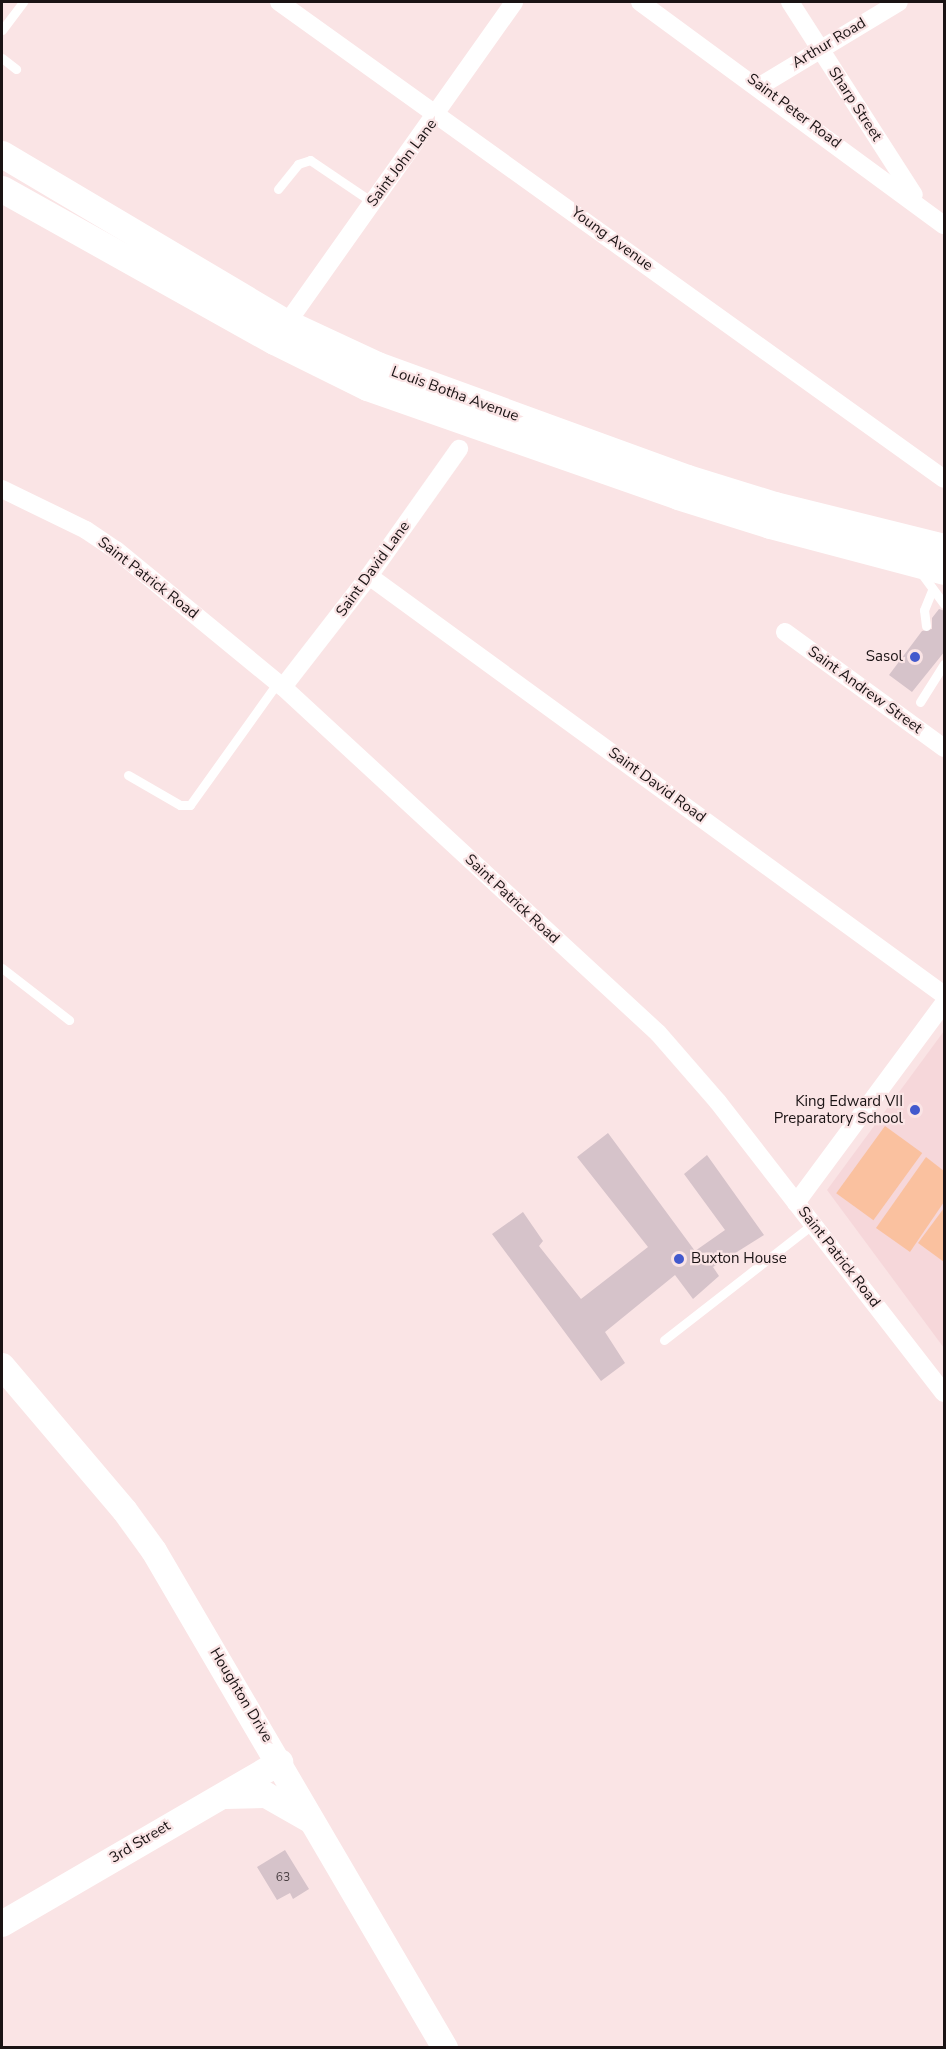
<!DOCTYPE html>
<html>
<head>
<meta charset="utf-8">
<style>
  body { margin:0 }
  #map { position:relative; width:946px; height:2049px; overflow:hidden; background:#fae4e5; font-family:"Nunito Sans",sans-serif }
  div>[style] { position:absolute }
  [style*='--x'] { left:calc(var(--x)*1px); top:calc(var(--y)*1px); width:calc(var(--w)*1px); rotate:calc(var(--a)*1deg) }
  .built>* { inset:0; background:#f6d7da }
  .green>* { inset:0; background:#fac19f; transform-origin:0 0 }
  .building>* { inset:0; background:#d6c3ca }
  .lane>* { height:9px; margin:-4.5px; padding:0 4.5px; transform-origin:4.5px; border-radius:4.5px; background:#fff }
  .street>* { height:18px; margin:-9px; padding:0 9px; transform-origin:9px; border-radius:9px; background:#fff }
  .secondary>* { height:26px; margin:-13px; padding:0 13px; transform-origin:13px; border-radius:13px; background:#fff }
  .primary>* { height:27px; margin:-13.5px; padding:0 13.5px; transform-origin:13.5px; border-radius:13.5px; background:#fff }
  .dots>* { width:16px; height:16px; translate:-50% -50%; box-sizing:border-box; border:3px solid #fae4e5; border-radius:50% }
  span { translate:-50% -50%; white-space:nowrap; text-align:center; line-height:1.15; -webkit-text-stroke:4.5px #fae4e5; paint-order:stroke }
  .number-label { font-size:12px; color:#493f42 }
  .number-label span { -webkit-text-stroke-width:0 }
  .street-label { font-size:15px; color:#1a1314 }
  .poi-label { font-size:15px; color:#1a1314 }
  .right { translate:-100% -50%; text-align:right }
  .left { translate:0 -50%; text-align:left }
  .frame { position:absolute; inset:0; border:3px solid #1a1314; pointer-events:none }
</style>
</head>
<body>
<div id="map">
  <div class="built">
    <i style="clip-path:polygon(944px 1031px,944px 1348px,827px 1190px)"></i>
  </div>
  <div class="green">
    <i style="left:885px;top:1126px;width:46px;height:83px;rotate:36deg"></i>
    <i style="clip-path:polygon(926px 1157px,944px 1171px,944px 1202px,910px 1252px,876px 1228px)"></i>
    <i style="clip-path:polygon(944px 1208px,944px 1262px,918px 1243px)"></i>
  </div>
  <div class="building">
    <i style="clip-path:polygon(939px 609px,945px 611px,945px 651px,912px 692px,889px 675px,922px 631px,932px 629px,932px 618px)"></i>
    <i style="clip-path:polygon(608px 1133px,695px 1251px,725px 1230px,684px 1174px,707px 1155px,764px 1235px,713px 1267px,719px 1276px,693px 1299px,675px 1275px,605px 1332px,625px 1363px,601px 1381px,492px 1234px,523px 1212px,543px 1241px,539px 1246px,581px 1299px,648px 1247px,577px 1157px)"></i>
    <i style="clip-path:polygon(285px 1850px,309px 1889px,293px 1899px,290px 1893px,277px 1900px,257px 1867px)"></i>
  </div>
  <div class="lane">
    <i style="--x:2;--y:30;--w:35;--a:-53"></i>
    <i style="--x:2;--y:58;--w:18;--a:38"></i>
    <i style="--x:278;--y:189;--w:32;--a:-51"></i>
    <i style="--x:298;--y:164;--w:13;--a:-18"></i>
    <i style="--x:310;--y:160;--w:75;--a:34.1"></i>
    <i style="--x:919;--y:570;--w:42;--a:53.7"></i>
    <i style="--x:926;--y:626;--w:16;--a:-97"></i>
    <i style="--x:924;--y:610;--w:22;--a:-68"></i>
    <i style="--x:920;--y:702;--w:45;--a:-57.7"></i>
    <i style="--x:128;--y:775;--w:60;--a:30"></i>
    <i style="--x:180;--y:805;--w:10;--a:0"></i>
    <i style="--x:190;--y:805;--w:151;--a:-54.4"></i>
    <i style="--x:2;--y:968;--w:85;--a:37.8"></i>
    <i style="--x:664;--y:1340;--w:189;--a:-37.9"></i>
  </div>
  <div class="street">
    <i style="--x:279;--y:2;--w:818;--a:35.65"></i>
    <i style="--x:640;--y:2;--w:377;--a:36.3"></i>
    <i style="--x:790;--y:2;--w:229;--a:57.3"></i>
    <i style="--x:760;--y:86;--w:162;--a:-31.1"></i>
    <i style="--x:287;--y:323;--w:393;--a:-54.7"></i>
    <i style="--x:2;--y:489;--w:93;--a:26"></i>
    <i style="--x:86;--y:530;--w:36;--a:34"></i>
    <i style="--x:116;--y:550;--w:216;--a:39.4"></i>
    <i style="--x:283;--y:687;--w:510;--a:42.7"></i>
    <i style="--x:658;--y:1033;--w:91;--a:49"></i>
    <i style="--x:718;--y:1102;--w:368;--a:52.2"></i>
    <i style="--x:369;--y:576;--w:711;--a:36.08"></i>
    <i style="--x:785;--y:632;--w:197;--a:36.1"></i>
    <i style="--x:283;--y:687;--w:140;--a:-52.2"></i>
    <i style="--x:369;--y:576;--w:156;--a:-54.7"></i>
    <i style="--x:796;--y:1203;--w:249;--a:-53.5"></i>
  </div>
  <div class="secondary">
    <i style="--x:2;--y:1366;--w:190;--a:49.7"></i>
    <i style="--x:125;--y:1511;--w:49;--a:54.1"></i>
    <i style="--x:154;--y:1551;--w:576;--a:59.65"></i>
    <i style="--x:225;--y:1796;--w:41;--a:-1.4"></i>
    <i style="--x:266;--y:1795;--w:51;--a:29.6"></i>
    <i style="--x:2;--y:1924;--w:322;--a:-30.2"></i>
  </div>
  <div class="primary">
    <i style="--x:2;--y:154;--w:331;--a:30.7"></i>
    <i style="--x:287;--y:323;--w:99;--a:25"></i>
    <i style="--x:377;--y:365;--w:330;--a:20"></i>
    <i style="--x:687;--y:478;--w:92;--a:17.1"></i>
    <i style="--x:775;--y:505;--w:174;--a:14"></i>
    <i style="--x:2;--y:189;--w:312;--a:29.2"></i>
    <i style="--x:274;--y:341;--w:104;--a:26.3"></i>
    <i style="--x:367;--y:387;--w:330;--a:19.3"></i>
    <i style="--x:678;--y:496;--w:96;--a:17.5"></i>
    <i style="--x:770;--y:525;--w:180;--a:14.8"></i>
  </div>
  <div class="dots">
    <i style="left:915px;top:657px;background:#4259cd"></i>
    <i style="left:915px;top:1110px;background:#4259cd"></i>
    <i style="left:679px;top:1259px;background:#4259cd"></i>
  </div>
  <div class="number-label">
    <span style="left:283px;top:1878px">63</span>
  </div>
  <div class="street-label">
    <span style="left:829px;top:43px;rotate:-31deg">Arthur Road</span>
    <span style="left:855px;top:104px;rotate:57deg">Sharp Street</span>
    <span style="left:794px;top:111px;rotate:37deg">Saint Peter Road</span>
    <span style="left:402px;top:163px;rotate:-53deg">Saint John Lane</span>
    <span style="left:612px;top:239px;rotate:36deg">Young Avenue</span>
    <span style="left:455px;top:394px;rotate:20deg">Louis Botha Avenue</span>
    <span style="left:373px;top:569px;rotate:-54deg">Saint David Lane</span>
    <span style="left:148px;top:578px;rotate:38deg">Saint Patrick Road</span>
    <span style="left:865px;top:690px;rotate:36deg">Saint Andrew Street</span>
    <span style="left:657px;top:785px;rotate:36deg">Saint David Road</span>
    <span style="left:512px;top:899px;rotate:43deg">Saint Patrick Road</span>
    <span style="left:839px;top:1257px;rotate:52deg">Saint Patrick Road</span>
    <span style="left:241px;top:1695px;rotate:59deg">Houghton Drive</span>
    <span style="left:140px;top:1842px;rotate:-31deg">3rd Street</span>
  </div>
  <div class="poi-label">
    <span class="right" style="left:903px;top:657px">Sasol</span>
    <span class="right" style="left:903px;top:1110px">King Edward VII<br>Preparatory School</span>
    <span class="left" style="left:691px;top:1259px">Buxton House</span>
  </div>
  <div class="frame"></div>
</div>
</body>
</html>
